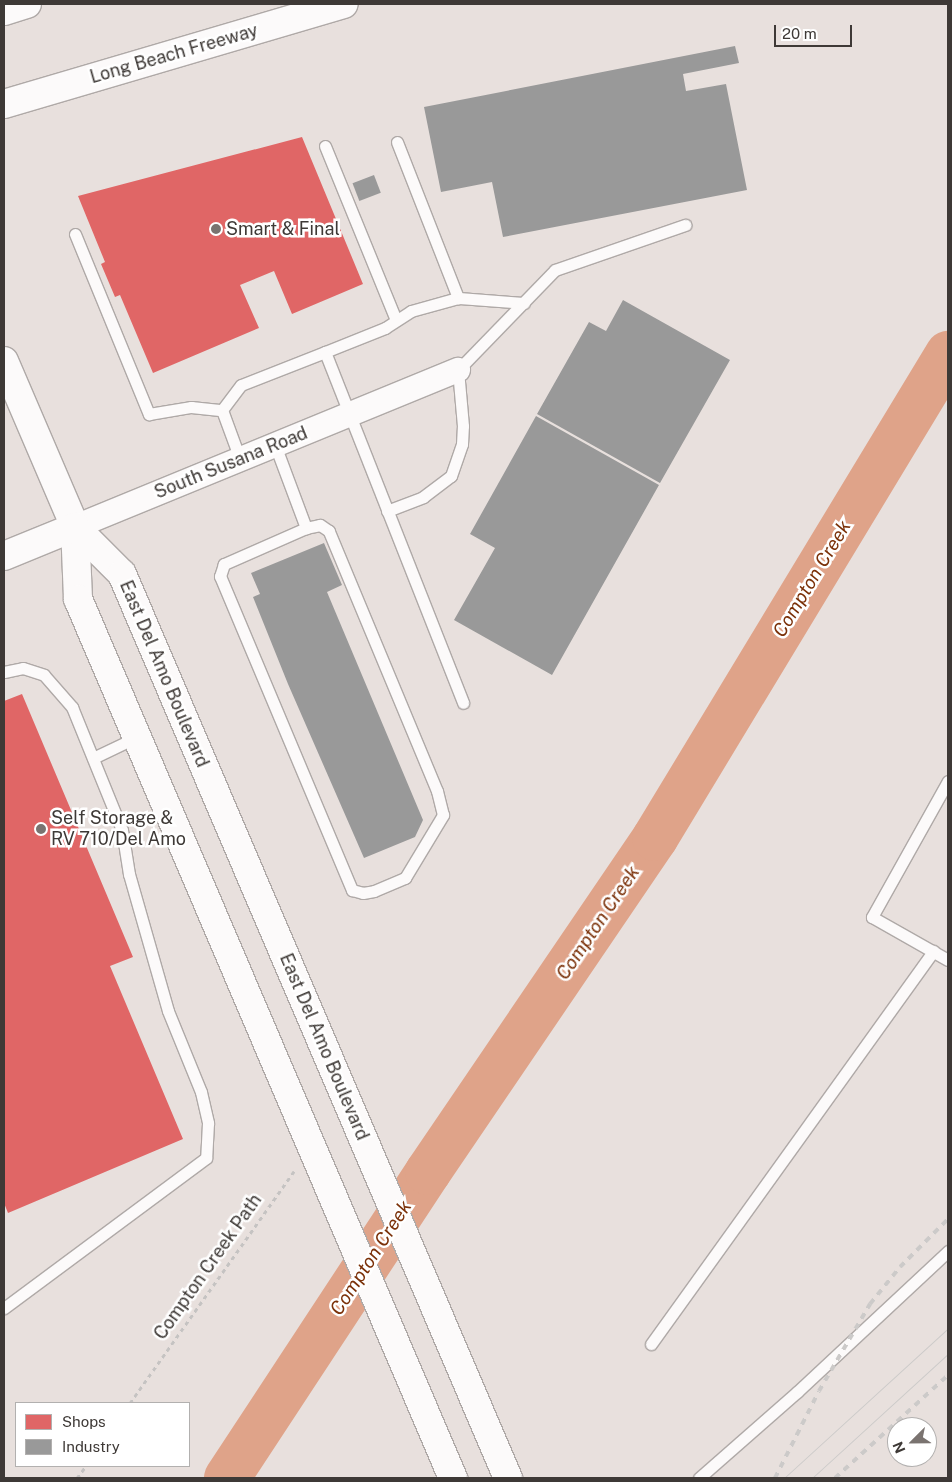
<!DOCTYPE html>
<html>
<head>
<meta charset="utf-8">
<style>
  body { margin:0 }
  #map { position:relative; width:952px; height:1482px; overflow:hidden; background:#e8e0dd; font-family:"Public Sans",sans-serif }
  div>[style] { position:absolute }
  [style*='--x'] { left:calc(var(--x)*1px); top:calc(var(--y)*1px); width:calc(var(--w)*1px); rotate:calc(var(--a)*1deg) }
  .shops>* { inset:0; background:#e06666 }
  .industry>* { inset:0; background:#999; transform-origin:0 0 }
  .river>* { height:46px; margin:-23px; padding:0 23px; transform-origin:23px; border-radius:23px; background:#dfa389 }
  .path>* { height:3px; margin-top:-1.5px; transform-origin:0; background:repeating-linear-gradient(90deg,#c5c3c2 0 4px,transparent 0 8px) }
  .roads { filter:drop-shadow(1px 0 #afa9a7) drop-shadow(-1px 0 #afa9a7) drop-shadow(0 1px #afa9a7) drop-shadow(0 -1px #afa9a7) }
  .lane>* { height:11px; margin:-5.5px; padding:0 5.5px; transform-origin:5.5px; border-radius:5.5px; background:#fcfafa }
  .street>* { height:24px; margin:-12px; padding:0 12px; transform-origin:12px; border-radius:12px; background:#fcfafa }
  .primary>* { height:28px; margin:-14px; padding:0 14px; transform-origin:14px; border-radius:14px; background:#fcfafa }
  .highway>* { height:28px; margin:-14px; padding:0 14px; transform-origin:14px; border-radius:14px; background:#fcfafa }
  .tram>* { height:1px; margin:-0.5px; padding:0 0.5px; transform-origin:0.5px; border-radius:0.5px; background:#cccac9 }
  .rail>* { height:4px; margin-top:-2px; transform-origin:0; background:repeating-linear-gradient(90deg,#cccac9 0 6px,transparent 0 12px) }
  .dots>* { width:14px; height:14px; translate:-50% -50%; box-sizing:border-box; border:2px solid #fff; border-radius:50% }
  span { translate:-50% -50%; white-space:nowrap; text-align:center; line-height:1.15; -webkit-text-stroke:5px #fff; paint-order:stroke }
  .street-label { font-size:18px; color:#3e3936 }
  .poi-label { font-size:18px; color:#3e3936 }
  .left { translate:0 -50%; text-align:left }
  .water-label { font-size:19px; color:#7b3109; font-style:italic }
  .frame { position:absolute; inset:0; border:5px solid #3e3936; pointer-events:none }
  .legend { position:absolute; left:15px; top:1402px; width:175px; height:65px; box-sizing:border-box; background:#fff; border:1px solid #b2b0af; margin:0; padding:6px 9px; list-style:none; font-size:15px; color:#3e3936 }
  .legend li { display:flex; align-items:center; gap:10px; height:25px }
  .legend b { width:25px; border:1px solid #b2b0af }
  .north { position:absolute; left:887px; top:1417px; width:50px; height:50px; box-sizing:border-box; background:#fff; border:1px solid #b2b0af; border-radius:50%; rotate:247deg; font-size:14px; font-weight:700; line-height:20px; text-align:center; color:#3e3936 }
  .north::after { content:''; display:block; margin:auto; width:18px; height:22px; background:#7a7370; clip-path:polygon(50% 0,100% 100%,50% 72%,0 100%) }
  .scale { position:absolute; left:774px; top:25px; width:78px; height:22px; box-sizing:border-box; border:2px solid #3e3936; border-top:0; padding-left:6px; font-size:15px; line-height:18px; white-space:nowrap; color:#3e3936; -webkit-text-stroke:4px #fff; paint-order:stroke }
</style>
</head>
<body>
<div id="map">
  <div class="shops">
    <i style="clip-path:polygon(302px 137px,363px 284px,292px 314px,274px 271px,240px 285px,259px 328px,153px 373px,120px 295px,115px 297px,101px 264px,105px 262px,78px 196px)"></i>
    <i style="clip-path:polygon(22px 694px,133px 957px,110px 966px,183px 1139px,8px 1213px,4px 1203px,4px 701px)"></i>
  </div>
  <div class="industry">
    <i style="clip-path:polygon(735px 46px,739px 63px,683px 74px,686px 91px,726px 84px,747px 190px,503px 237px,492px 182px,441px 192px,424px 107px)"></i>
    <i style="left:374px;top:175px;width:19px;height:23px;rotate:69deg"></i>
    <i style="clip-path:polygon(623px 300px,730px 360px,660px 483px,537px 414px,589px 322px,606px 331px)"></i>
    <i style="clip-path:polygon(536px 416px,659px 485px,552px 675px,454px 620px,495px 548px,470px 534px)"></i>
    <i style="clip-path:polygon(324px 543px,342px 585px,327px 592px,423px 820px,415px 837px,364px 858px,288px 684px,253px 597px,260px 594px,251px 573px)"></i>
  </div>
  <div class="river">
    <i style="--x:227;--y:1478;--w:366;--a:-56.7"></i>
    <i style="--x:428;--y:1172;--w:404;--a:-55.8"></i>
    <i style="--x:655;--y:838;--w:566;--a:-58.81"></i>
  </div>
  <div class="path">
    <i style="--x:130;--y:1403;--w:284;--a:-54.7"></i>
    <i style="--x:77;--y:1478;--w:15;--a:-53"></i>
  </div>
  <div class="roads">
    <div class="lane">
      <i style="--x:397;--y:142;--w:168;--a:68.6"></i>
      <i style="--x:325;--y:146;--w:188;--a:67.8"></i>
      <i style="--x:75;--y:234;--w:195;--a:67.7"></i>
      <i style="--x:149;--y:414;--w:43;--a:-9.5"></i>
      <i style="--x:191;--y:407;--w:31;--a:6"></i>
      <i style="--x:325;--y:352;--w:65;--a:-21.8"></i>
      <i style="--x:385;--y:328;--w:31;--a:-33"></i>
      <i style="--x:411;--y:311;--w:49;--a:-15.5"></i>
      <i style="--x:458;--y:298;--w:66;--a:4.3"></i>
      <i style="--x:222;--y:410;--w:31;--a:-53"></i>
      <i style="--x:241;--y:385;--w:90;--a:-21.4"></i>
      <i style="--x:325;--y:352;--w:377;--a:68.5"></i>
      <i style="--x:222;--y:410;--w:52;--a:69.8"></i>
      <i style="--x:275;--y:445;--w:89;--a:69.5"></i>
      <i style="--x:306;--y:528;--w:90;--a:156.3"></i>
      <i style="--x:224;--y:564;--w:13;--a:108"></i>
      <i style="--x:220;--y:576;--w:341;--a:67.2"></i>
      <i style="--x:352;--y:890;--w:11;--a:15"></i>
      <i style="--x:363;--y:893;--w:11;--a:-10"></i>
      <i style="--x:374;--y:891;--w:34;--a:-23"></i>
      <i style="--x:405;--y:878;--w:74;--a:-58.9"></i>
      <i style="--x:443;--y:815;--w:25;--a:-104"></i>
      <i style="--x:437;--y:791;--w:282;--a:-112.6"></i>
      <i style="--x:329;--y:531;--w:11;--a:-146"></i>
      <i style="--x:320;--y:525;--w:14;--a:168"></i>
      <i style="--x:387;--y:511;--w:39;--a:-21"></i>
      <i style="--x:423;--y:497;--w:35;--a:-37"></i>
      <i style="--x:451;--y:476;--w:34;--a:-71"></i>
      <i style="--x:462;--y:444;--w:18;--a:-87"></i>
      <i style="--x:463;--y:426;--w:56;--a:-95.1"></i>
      <i style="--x:458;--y:370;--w:139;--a:-45.9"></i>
      <i style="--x:555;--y:270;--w:138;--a:-19.1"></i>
      <i style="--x:4;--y:672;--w:19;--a:-12"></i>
      <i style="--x:23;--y:668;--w:22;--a:18"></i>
      <i style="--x:44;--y:675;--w:43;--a:48.8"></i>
      <i style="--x:72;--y:707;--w:133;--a:67.9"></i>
      <i style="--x:122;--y:830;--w:45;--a:81"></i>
      <i style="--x:129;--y:874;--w:142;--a:74.1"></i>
      <i style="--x:168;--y:1011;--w:87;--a:67.8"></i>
      <i style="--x:201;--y:1092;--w:32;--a:77"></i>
      <i style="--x:208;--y:1123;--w:35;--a:93"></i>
      <i style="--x:206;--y:1158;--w:252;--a:143.4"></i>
      <i style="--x:93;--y:758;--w:49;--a:-25.5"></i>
      <i style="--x:948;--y:781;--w:156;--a:119.2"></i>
      <i style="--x:872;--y:917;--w:87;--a:29.5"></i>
      <i style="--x:651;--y:1344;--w:484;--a:-54.3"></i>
      <i style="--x:699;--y:1478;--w:130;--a:-41.3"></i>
      <i style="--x:797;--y:1392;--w:207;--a:-43"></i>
    </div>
    <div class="street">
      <i style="--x:75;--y:527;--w:414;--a:-22.3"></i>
    </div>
    <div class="primary">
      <i style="--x:4;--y:361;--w:181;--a:66.8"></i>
      <i style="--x:75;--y:527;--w:72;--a:87.6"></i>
      <i style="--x:78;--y:599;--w:956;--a:66.9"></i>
      <i style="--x:75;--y:527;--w:66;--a:45"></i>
      <i style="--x:122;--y:574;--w:983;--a:66.88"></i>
      <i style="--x:4;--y:556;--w:77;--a:-22.2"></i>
    </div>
    <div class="highway">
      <i style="--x:4;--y:11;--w:24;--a:-17"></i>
      <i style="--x:4;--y:104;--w:354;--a:-16.4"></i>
    </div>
  </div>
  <div class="tram">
    <i style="--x:784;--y:1478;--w:222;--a:-42.4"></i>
    <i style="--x:812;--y:1478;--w:184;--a:-42.4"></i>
  </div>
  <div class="rail">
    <i style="--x:775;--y:1478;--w:97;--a:-63.2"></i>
    <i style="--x:819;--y:1391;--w:101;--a:-59.6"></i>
    <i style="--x:870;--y:1304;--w:48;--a:-51"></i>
    <i style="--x:900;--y:1267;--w:68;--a:-45"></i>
    <i style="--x:835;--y:1478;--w:153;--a:-42.3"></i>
  </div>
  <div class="dots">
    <i style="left:216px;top:229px;background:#7a7370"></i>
    <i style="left:41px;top:829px;background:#7a7370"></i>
  </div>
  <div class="street-label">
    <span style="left:174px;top:54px;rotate:-16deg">Long Beach Freeway</span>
    <span style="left:231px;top:463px;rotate:-22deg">South Susana Road</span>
    <span style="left:164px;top:674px;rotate:67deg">East Del Amo Boulevard</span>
    <span style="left:324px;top:1047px;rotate:67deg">East Del Amo Boulevard</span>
    <span style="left:208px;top:1267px;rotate:-55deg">Compton Creek Path</span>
  </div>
  <div class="poi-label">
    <span class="left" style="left:226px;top:229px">Smart &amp; Final</span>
    <span class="left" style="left:51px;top:829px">Self Storage &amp;<br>RV 710/Del Amo</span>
  </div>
  <div class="water-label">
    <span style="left:812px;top:579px;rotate:-59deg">Compton Creek</span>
    <span style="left:598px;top:923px;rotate:-56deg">Compton Creek</span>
    <span style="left:371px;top:1258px;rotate:-57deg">Compton Creek</span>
  </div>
  <div class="frame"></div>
  <ul class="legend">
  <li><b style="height:14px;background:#e06666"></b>Shops</li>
  <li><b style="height:14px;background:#999"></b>Industry</li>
  </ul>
  <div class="north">N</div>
  <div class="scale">20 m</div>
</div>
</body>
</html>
